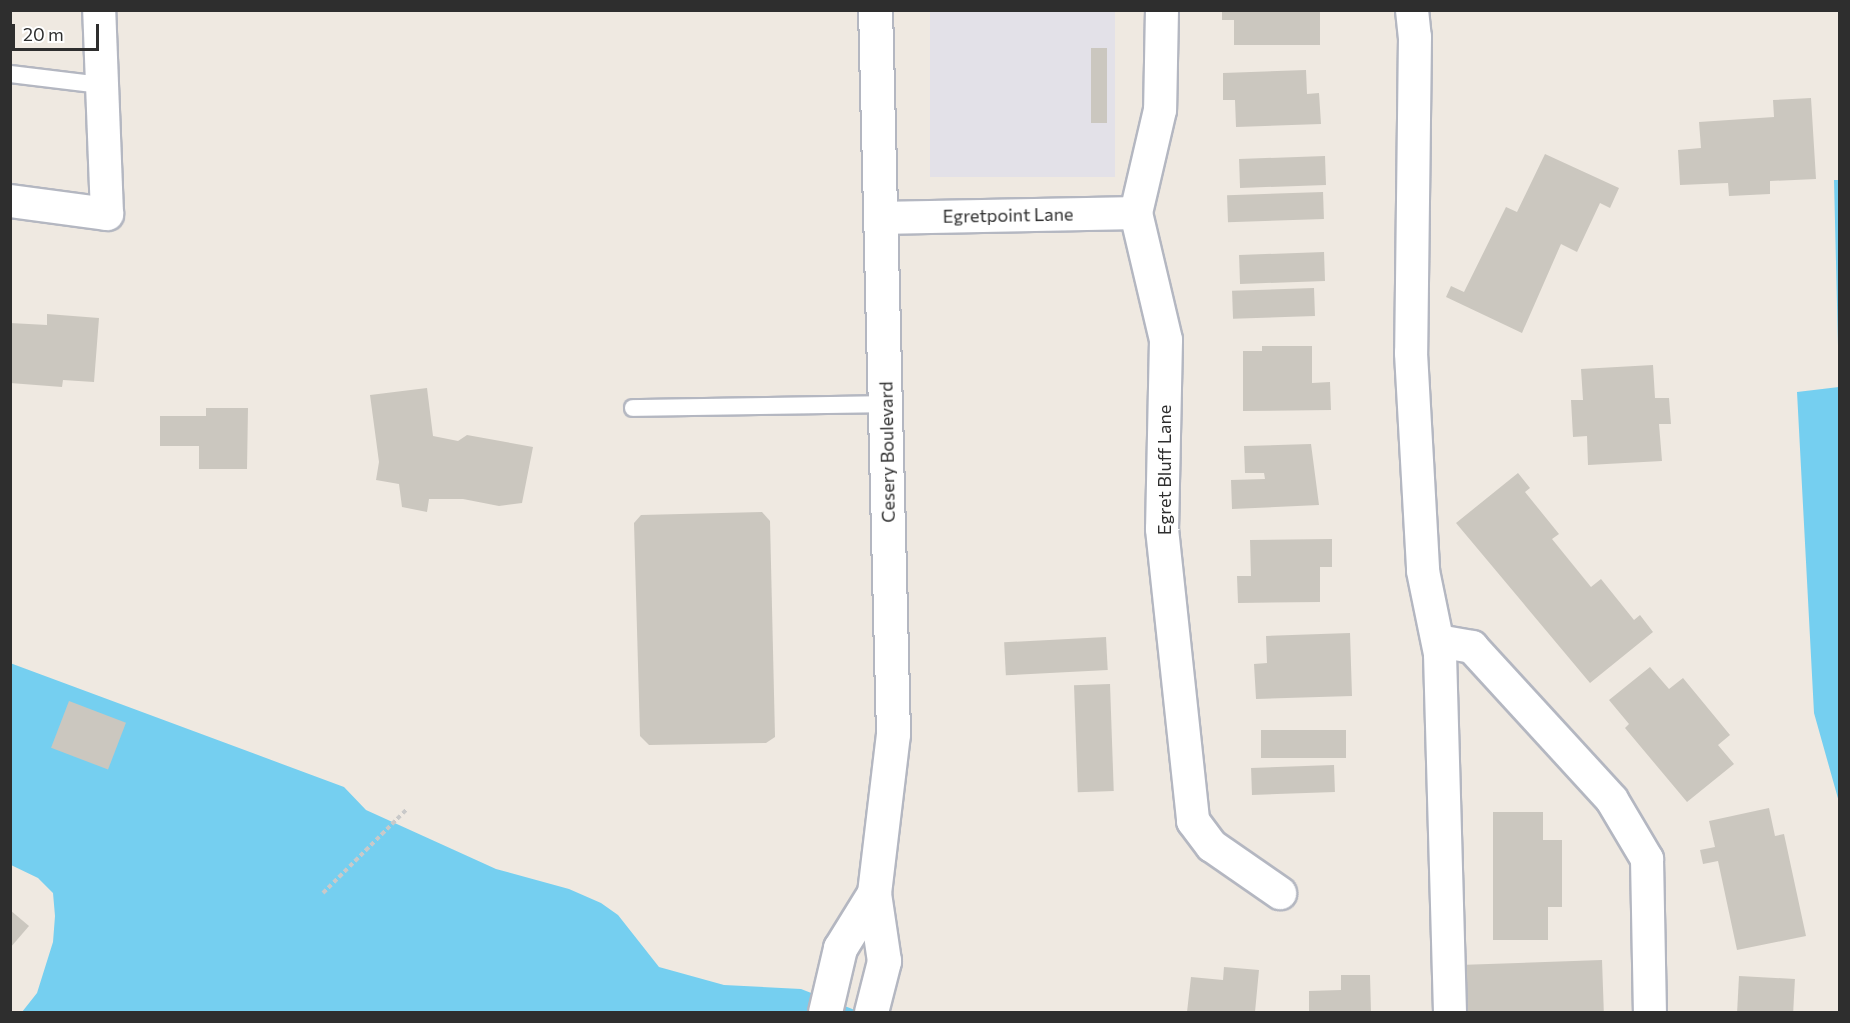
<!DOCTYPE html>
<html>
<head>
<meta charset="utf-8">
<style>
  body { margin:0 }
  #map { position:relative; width:1850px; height:1023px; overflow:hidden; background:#efe9e1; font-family:Commissioner,sans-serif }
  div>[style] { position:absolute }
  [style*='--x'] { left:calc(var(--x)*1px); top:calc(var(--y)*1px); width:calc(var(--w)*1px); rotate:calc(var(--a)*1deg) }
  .industrial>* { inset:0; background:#e3e1e8; transform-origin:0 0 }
  .water>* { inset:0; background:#75cff0 }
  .building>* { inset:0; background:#cbc7bf; transform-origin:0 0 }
  .path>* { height:4px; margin-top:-2px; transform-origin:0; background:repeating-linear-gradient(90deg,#c9c9c9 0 4.5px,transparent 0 7.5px) }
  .roads { filter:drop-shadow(2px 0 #b4b7c1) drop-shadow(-2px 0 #b4b7c1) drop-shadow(0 2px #b4b7c1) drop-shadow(0 -2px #b4b7c1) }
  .lane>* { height:16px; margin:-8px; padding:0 8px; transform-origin:8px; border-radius:8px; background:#fff }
  .street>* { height:32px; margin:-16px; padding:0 16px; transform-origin:16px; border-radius:16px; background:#fff }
  .secondary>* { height:33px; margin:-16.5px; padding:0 16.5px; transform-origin:16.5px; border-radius:16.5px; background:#fff }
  span { translate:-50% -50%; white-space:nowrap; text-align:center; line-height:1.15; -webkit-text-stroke:6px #fff; paint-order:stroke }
  .street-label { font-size:18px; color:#2e2e2e }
  .frame { position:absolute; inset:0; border:12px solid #2e2e2e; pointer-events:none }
  .scale { position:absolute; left:12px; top:24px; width:87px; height:27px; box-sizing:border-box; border:3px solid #2e2e2e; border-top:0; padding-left:8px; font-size:18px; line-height:21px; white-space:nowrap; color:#2e2e2e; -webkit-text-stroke:4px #fff; paint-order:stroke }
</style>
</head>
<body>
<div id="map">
  <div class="industrial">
    <i style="left:930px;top:11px;width:185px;height:166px"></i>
  </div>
  <div class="water">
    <i style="clip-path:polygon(1834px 180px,1840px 180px,1839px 802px,1814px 713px,1797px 392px,1839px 387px)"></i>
    <i style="clip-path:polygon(10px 663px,344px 787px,366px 810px,496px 869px,569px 889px,601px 903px,618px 915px,659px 967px,724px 985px,801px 989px,860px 1012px,22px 1012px,37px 993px,53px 942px,55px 916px,53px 893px,38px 878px,11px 865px)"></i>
  </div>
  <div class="building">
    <i style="clip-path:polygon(1222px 10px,1320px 10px,1320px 45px,1234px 45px,1234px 20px,1222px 20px)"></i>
    <i style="left:1091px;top:48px;width:16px;height:75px"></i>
    <i style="clip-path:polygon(1306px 70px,1307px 94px,1319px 93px,1321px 124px,1236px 127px,1235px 100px,1223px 100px,1223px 73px)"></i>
    <i style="clip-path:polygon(1811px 98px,1816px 179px,1770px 181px,1770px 194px,1729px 196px,1728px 183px,1680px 185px,1678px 150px,1701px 148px,1699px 122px,1774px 117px,1773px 100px)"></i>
    <i style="clip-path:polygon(1545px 154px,1619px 188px,1610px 208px,1600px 203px,1577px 252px,1561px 244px,1522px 333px,1446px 297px,1451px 286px,1464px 292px,1506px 207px,1517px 212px)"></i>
    <i style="left:1325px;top:156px;width:29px;height:86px;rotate:88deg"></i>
    <i style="left:1323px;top:192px;width:27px;height:96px;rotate:88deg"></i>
    <i style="left:1324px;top:252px;width:29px;height:85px;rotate:88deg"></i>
    <i style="left:1314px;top:288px;width:28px;height:82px;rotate:88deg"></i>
    <i style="clip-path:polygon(47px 314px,99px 318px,94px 382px,63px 380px,62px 387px,10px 383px,10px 323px,47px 325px)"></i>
    <i style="clip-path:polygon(1262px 346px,1312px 346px,1312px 383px,1330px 382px,1331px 410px,1243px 411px,1243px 351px,1262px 351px)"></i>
    <i style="clip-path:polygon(1653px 365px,1655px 398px,1669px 398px,1671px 424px,1659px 424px,1662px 461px,1588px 465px,1587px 436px,1573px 437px,1571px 400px,1583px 400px,1581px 369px)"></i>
    <i style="clip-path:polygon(427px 388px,433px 436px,458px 441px,467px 435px,533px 447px,522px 503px,499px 506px,463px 499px,429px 499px,427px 512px,402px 507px,399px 484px,376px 480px,379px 462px,370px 395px)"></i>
    <i style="clip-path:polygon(206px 408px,248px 408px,247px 469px,199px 469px,199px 446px,160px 446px,160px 416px,206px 416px)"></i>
    <i style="clip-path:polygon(1311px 444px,1319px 505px,1232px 509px,1231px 480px,1265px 479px,1264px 473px,1245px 473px,1244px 446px)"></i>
    <i style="clip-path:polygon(1518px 473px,1530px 488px,1525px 492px,1559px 534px,1552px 539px,1591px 587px,1601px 579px,1634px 620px,1640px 615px,1653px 632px,1590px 683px,1456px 523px)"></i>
    <i style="clip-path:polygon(762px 512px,770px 521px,775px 737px,766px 743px,649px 745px,640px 736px,634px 523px,641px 515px)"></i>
    <i style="clip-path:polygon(1332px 539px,1332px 567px,1320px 567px,1320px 602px,1238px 603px,1237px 576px,1251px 576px,1250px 540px)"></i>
    <i style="clip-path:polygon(1350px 633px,1352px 696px,1256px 699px,1254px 664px,1267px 663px,1266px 636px)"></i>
    <i style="left:1106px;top:637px;width:33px;height:102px;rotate:87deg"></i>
    <i style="clip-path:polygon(1650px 667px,1669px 689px,1683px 678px,1730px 735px,1718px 745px,1734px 764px,1687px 802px,1625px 728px,1629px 724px,1609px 700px)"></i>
    <i style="left:1110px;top:684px;width:107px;height:36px;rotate:88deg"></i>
    <i style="left:69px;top:701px;width:61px;height:50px;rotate:21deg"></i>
    <i style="left:1261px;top:730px;width:85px;height:28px"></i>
    <i style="left:1334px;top:765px;width:27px;height:83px;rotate:88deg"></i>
    <i style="clip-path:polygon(1769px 808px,1775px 836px,1784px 834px,1806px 936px,1737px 950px,1718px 861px,1703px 864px,1700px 850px,1715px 847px,1709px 821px)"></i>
    <i style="clip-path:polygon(1493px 812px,1543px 812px,1543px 840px,1562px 840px,1562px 907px,1548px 907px,1548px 940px,1493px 940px)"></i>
    <i style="clip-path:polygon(10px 910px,29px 926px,10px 948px)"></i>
    <i style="left:1602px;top:960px;width:52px;height:136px;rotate:88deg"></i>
    <i style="clip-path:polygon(1224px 967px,1259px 970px,1255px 1012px,1187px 1012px,1191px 977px,1223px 980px)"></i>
    <i style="clip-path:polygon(1341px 975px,1370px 975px,1371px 1012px,1309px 1012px,1309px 991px,1341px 990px)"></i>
    <i style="left:1739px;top:976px;width:56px;height:36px;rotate:3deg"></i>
  </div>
  <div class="path">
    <i style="--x:323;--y:893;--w:119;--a:-45"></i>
  </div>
  <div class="roads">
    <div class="lane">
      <i style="--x:10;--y:74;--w:92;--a:6.9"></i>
      <i style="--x:633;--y:408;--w:253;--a:-0.9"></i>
    </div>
    <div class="street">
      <i style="--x:1162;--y:10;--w:100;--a:91.1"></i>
      <i style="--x:1160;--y:110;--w:106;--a:103.1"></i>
      <i style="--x:1136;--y:213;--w:130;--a:76.7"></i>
      <i style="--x:1166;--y:340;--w:189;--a:91.2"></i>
      <i style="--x:1162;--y:529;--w:294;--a:83.9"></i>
      <i style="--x:1193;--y:821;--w:31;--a:53"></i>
      <i style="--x:1212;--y:846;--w:83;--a:34.7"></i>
      <i style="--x:1412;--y:10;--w:27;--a:84"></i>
      <i style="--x:1415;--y:37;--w:316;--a:90.7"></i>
      <i style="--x:1411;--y:353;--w:218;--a:86.8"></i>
      <i style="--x:1423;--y:571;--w:85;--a:78.4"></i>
      <i style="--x:1440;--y:654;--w:358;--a:88.4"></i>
      <i style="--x:10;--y:201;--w:98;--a:7.6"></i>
      <i style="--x:107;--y:214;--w:204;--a:-92.2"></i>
      <i style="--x:881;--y:218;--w:255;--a:-1.1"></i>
      <i style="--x:1438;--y:641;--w:35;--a:10"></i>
      <i style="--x:1472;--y:647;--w:207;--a:47.5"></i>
      <i style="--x:1612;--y:800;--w:69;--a:59.3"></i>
      <i style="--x:1647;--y:859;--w:153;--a:88.9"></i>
    </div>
    <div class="secondary">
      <i style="--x:825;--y:1012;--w:66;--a:-76.8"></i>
      <i style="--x:840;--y:948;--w:65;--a:-58.3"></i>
      <i style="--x:871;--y:1012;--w:53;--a:-75.7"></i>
      <i style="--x:884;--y:961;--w:69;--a:-98.4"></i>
      <i style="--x:874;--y:893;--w:160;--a:-83.2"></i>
      <i style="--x:893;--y:734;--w:724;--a:-91.42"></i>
    </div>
  </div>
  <div class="street-label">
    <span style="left:1008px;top:215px;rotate:-1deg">Egretpoint Lane</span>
    <span style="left:887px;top:452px;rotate:-91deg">Cesery Boulevard</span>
    <span style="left:1164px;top:470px;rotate:-90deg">Egret Bluff Lane</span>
  </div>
  <div class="frame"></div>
  <div class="scale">20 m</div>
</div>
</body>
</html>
